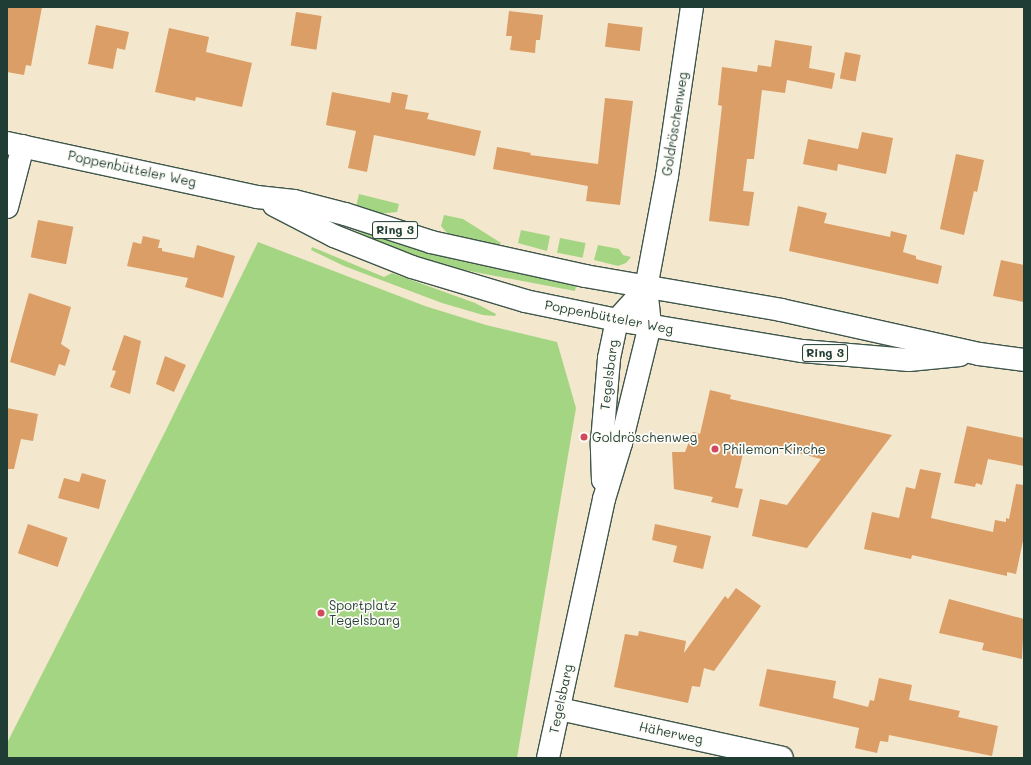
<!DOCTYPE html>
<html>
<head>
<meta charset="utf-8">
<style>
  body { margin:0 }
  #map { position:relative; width:1031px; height:765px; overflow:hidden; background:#f3e7ce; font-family:Mali,sans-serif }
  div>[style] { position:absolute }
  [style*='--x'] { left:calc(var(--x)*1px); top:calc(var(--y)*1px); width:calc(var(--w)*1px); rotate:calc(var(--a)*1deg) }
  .green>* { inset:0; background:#a4d583; transform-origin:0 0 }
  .building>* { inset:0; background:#db9e66; transform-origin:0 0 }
  .roads { filter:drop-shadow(1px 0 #3f564b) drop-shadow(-1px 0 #3f564b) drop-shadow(0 1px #3f564b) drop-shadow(0 -1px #3f564b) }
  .minor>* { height:22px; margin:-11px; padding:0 11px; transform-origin:11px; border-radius:11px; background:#fff }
  .tertiary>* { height:22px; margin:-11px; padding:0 11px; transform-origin:11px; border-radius:11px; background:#fff }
  .primary>* { height:22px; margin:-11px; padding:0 11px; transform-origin:11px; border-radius:11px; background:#fff }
  .dots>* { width:11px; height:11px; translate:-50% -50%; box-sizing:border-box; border:2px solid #fdfcf7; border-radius:50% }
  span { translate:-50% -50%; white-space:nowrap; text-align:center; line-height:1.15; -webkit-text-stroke:3.5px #fdfcf7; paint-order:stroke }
  .shield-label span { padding:1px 3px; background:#fdfcf7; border:1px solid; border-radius:3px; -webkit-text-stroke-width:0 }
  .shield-label { font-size:12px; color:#1f3d34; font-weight:700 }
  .street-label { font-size:13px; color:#1f3d34 }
  .poi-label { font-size:13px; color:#1f3d34 }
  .left { translate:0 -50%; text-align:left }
  .frame { position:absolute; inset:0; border:8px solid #1f3d34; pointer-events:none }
</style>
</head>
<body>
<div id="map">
  <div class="green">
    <i style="clip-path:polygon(359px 194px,399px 204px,397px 212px,377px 214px,356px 207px)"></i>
    <i style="clip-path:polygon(444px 215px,463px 219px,501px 243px,499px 245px,448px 234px,441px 226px)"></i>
    <i style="clip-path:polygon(344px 225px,465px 262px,576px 286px,575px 291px,443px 266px,377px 241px)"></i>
    <i style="clip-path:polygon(521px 230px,550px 236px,547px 251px,518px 243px)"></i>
    <i style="left:560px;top:238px;width:26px;height:15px;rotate:11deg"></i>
    <i style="clip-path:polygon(258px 242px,425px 306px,486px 325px,557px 342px,576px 408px,517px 758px,7px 758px,7px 743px,165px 432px)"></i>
    <i style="clip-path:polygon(598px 245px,619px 249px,623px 255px,631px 257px,626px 263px,618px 266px,594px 260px)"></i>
    <i style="clip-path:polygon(312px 247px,384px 277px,392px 273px,475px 303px,496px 314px,495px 316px,483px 315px,442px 303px,344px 266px,311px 250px)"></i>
  </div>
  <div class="building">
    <i style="clip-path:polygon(7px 7px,42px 7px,31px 66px,26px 65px,24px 75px,7px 72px)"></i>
    <i style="clip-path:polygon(509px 11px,543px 15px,540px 40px,536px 40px,535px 53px,510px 50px,512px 36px,506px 36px)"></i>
    <i style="left:296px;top:12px;width:26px;height:34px;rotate:9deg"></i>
    <i style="left:608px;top:23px;width:35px;height:24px;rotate:7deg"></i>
    <i style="clip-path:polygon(96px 25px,129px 32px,125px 50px,117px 48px,113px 69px,88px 64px)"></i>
    <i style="clip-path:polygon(169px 28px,209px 37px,206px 52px,252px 63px,242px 107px,196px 97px,195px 101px,155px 92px)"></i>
    <i style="clip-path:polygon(775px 40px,812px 46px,809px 68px,835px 73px,832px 89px,787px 80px,785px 93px,762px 90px,754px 159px,747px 159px,743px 191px,754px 192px,749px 226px,709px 221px,722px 106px,718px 105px,722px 67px,757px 72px,758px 65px,771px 67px)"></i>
    <i style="left:845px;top:52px;width:16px;height:27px;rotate:11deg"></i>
    <i style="clip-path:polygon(332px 92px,390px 103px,392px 92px,408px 95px,405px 109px,429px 113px,427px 119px,481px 131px,475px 156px,374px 135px,367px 172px,348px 168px,356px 131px,326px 125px)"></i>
    <i style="clip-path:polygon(605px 98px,633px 101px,620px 205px,586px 201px,588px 186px,493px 169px,497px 147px,531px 153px,530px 155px,598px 164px)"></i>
    <i style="clip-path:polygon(862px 132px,893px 138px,886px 174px,838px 164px,837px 171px,803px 164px,808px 139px,858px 149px)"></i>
    <i style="clip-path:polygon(956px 154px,984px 160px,977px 192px,974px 191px,964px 235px,940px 229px)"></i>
    <i style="clip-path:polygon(798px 206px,827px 213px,824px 223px,890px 237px,891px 231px,907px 235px,903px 252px,916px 256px,916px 259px,942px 266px,938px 284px,789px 251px)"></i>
    <i style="left:38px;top:220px;width:36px;height:38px;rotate:11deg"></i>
    <i style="clip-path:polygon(143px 236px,160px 240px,158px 248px,162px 248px,162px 251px,194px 258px,197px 245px,235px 256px,223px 298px,185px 287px,188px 278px,127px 266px,133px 242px,141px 244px)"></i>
    <i style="clip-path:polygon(1001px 260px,1024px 265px,1024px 302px,993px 296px)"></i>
    <i style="clip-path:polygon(29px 293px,71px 307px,61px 344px,70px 350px,65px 366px,59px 364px,55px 376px,10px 362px)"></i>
    <i style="clip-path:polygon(124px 335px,141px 341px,130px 394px,110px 387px,116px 371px,112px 370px)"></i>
    <i style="clip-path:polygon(165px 356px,186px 365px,174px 392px,156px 384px)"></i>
    <i style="clip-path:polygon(710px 390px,731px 395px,730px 399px,892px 435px,807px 548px,752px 536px,760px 499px,787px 505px,821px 459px,780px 448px,779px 453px,745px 445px,735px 488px,743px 489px,738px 508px,711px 502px,713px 497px,674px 489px,672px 452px,685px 452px,693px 432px,700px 434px)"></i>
    <i style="clip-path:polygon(7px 408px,38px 414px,33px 441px,21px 439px,14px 469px,7px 469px)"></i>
    <i style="clip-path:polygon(967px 426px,1024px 438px,1024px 466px,988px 459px,982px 485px,976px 483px,975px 487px,954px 483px)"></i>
    <i style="clip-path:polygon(920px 469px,941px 473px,931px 518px,993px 532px,995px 520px,1006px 522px,1006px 518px,1009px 519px,1016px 484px,1024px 485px,1024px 536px,1016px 574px,1007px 572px,1007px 576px,912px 555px,911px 559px,864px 549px,872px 512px,899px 518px,906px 487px,915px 489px)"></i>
    <i style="clip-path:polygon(82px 473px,106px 480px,99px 509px,58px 498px,64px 478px,79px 482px)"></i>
    <i style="left:28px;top:524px;width:42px;height:31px;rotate:19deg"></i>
    <i style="clip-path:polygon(655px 524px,711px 536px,703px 569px,673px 562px,677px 546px,652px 540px)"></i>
    <i style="clip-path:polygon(736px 588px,761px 606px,714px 671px,704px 668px,700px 687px,692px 686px,688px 703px,614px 687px,625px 634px,638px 636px,639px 631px,686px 641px,684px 653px,725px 596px,728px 599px)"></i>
    <i style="clip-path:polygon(949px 599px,1024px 619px,1022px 659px,982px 650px,984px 643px,939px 633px)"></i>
    <i style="clip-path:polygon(767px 669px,836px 681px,833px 698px,868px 707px,870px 700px,874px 701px,879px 678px,912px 685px,909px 700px,960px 711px,958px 717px,998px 726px,992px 756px,889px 735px,888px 742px,880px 741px,877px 753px,855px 748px,859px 728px,759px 706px)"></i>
  </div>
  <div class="roads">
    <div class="minor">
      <i style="--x:7;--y:207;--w:63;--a:-75.3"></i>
      <i style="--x:646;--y:288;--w:114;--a:-79.4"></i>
      <i style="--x:667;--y:176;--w:171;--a:-81.6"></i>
      <i style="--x:560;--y:709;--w:227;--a:12.4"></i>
    </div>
    <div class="tertiary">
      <i style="--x:603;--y:480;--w:38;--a:-92"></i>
      <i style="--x:602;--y:442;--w:84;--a:-85.2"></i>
      <i style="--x:609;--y:358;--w:39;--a:-78"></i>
      <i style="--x:617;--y:320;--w:43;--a:-47.8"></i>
      <i style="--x:548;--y:758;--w:265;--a:-77.8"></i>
      <i style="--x:604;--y:499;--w:59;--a:-73.1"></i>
      <i style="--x:621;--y:443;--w:122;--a:-76.2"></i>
      <i style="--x:650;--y:325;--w:37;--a:-96"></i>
    </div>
    <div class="primary">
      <i style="--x:7;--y:143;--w:256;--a:12.2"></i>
      <i style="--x:257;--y:197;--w:37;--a:6"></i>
      <i style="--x:294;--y:201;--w:53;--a:14.3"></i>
      <i style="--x:345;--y:214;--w:90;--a:18"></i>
      <i style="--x:431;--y:242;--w:158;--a:12.4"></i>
      <i style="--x:585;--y:276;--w:199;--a:9.8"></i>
      <i style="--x:781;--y:310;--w:203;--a:12.5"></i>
      <i style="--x:979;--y:354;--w:45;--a:7.6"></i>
      <i style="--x:274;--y:205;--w:68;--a:27.3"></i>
      <i style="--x:334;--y:236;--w:84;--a:21.7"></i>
      <i style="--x:412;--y:267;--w:118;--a:16.7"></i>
      <i style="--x:525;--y:301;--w:94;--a:11.7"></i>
      <i style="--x:617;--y:320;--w:188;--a:9.5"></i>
      <i style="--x:802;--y:351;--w:107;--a:4.8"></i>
      <i style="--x:909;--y:360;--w:51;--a:-5.6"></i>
    </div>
  </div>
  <div class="dots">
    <i style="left:584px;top:437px;background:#d1495b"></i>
    <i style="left:715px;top:449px;background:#d1495b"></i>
    <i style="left:321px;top:613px;background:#d1495b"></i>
  </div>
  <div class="shield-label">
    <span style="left:395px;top:230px">Ring 3</span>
    <span style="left:825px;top:353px">Ring 3</span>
  </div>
  <div class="street-label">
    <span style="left:675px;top:124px;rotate:-81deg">Goldröschenweg</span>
    <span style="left:132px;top:169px;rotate:12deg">Poppenbütteler Weg</span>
    <span style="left:609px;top:317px;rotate:11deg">Poppenbütteler Weg</span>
    <span style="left:609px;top:375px;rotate:-83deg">Tegelsbarg</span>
    <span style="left:561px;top:699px;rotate:-78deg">Tegelsbarg</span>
    <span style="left:671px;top:733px;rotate:12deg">Häherweg</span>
  </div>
  <div class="poi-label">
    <span class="left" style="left:592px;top:437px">Goldröschenweg</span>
    <span class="left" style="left:723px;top:449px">Philemon-Kirche</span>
    <span class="left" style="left:329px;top:613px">Sportplatz<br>Tegelsbarg</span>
  </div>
  <div class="frame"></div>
</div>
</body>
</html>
